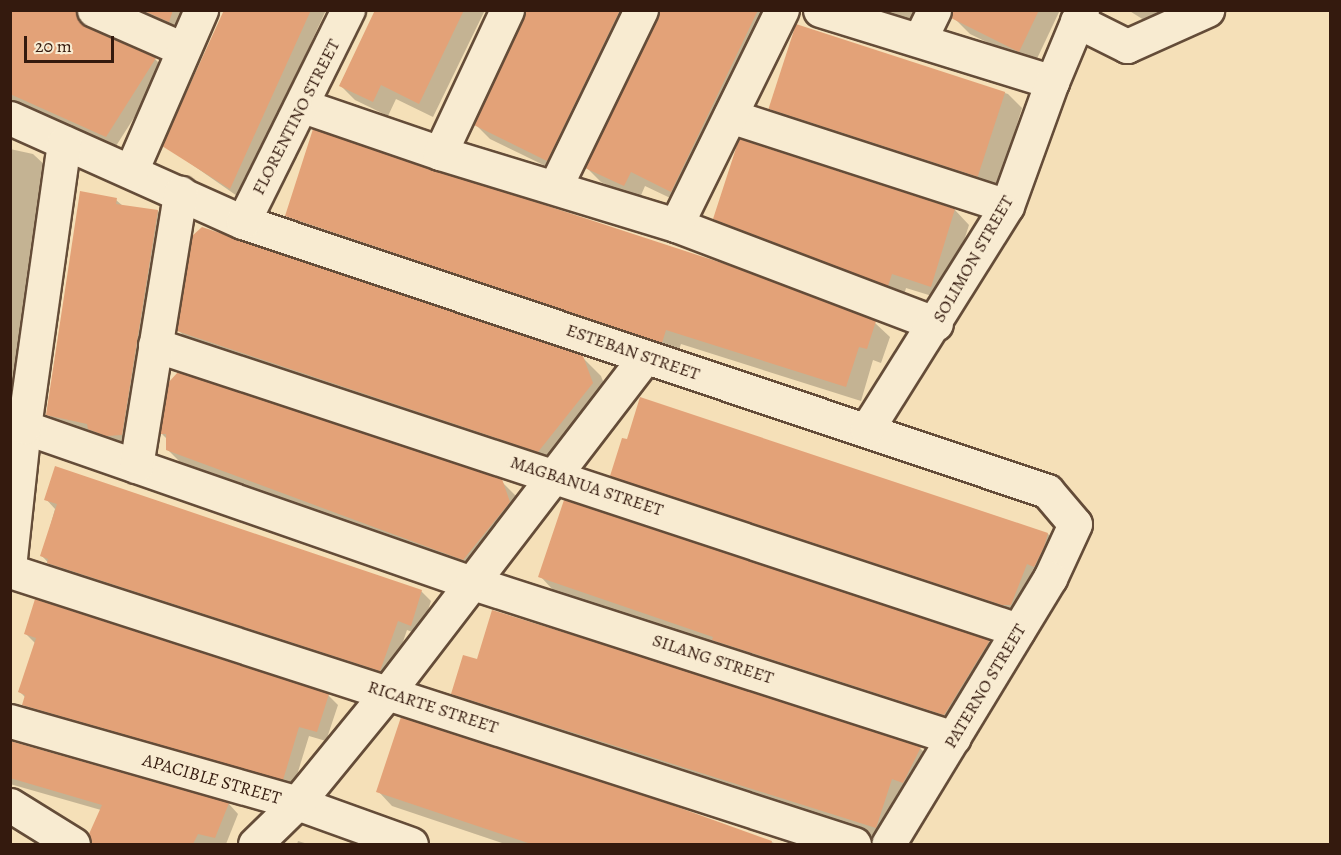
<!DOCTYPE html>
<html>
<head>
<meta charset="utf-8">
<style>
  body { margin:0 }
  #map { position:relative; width:1341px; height:855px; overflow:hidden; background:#f5e0b8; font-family:Alegreya,serif }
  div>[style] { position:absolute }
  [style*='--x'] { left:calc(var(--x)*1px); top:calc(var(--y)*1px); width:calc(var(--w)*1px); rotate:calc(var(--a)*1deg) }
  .shadow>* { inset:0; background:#0003 }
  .building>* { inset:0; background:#e3a278; transform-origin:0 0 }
  .roads { filter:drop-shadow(2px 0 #644c38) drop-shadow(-2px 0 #644c38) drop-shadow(0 2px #644c38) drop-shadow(0 -2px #644c38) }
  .minor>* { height:33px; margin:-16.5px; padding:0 16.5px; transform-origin:16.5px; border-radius:16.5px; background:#f8ebd1 }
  span { translate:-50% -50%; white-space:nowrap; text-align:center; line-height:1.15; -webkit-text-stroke:6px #f8ebd1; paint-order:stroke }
  .street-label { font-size:18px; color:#341a0e }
  .frame { position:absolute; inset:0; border:12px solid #341a0e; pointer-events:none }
  .scale { position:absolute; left:24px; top:36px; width:90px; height:27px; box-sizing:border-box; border:3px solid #341a0e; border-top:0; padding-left:8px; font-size:18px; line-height:21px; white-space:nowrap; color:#341a0e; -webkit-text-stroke:4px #f8ebd1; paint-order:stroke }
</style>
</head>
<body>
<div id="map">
  <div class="shadow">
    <i style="clip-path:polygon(10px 10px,88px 10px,85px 24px,89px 30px,155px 59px,165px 69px,116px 146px,10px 99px)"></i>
    <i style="clip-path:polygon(132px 10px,188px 10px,179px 31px)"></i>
    <i style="clip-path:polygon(228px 10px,326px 10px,240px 198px,164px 145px)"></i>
    <i style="clip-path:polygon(377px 10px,485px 10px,433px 117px,396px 99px,388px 116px,355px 100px,340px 85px)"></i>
    <i style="clip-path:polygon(525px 10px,644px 10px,562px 174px,490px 139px,476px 125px)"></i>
    <i style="clip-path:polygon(666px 10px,779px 10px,685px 205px,645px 186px,639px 200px,601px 182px,587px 168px)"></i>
    <i style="clip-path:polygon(877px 10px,919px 10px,911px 27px)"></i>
    <i style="clip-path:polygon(960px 10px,1060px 10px,1034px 65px,970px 34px,955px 19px)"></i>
    <i style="clip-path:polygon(1128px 10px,1169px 10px,1160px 30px)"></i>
    <i style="clip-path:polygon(797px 26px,1008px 94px,1022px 108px,997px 188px,784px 123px,770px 108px)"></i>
    <i style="clip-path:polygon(10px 149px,33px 154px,47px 167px,10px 427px)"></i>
    <i style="clip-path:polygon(116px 200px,123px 206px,158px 211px,167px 221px,131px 445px,117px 445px,93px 432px,58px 424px,48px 414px)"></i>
    <i style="clip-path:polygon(955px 210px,969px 225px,945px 300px,906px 288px,903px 299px,729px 233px,714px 218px)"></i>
    <i style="clip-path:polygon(286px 216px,875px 323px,890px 337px,881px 363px,873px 360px,861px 401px,681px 344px,677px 356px,301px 230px)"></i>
    <i style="clip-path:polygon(178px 330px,582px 357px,601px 376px,611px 402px,558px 470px,197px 349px)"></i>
    <i style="clip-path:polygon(170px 384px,501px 481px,520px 500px,482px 577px,186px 468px,167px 449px,167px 439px,162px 434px)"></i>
    <i style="clip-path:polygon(612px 475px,1048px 534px,1062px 548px,1026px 619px,626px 490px)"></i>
    <i style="clip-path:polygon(46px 499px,421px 591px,431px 601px,420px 635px,407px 630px,390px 680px,58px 573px,42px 556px,55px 509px)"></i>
    <i style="clip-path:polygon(540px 576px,989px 642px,1003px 656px,959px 729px,554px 591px)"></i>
    <i style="clip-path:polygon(26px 634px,328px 695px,338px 705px,326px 741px,309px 736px,293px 788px,33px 714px,23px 704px,26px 698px,20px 692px,36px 644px)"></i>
    <i style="clip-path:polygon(453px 694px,920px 748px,934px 763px,890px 841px,467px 708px)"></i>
    <i style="clip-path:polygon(402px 719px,777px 844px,505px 844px,392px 806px,378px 791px)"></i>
    <i style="clip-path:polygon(10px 742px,229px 804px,238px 814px,226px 844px,91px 844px,90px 834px,101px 810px,10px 784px)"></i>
    <i style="clip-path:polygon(298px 841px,308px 844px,297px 844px)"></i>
  </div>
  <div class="building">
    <i style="clip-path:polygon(10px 10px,76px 10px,86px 27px,156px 58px,106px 137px,10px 94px)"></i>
    <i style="clip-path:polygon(142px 10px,173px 10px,169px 22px)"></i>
    <i style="clip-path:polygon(224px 10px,311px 10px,230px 189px,162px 146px)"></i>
    <i style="clip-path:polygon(375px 10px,464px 10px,419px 104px,381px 85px,373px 102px,339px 86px)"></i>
    <i style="clip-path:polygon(525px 10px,620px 10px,547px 161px,474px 125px)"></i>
    <i style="clip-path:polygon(659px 10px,758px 10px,671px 192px,631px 172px,624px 186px,585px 168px)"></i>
    <i style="clip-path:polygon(952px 10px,1039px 10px,1019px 52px,951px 18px)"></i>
    <i style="left:796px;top:24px;width:220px;height:89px;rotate:18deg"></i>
    <i style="clip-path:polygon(313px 129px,731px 266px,876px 321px,867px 349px,859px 347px,846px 387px,666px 330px,662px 343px,285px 216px)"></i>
    <i style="clip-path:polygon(739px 139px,955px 209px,931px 287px,892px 274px,888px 286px,713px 219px)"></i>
    <i style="clip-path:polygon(80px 191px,117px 198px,116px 204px,158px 210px,122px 435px,106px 436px,88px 429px,87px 424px,46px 415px)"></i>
    <i style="clip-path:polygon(202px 227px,583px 356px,593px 383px,538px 452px,177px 331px,192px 236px)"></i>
    <i style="clip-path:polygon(178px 372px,502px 479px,510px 502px,463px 560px,166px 450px,166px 434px,160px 434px,168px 383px)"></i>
    <i style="clip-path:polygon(640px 397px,1048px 533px,1044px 547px,1034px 567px,1027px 564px,1011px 605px,1002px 605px,610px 476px,622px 438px,627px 439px)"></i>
    <i style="clip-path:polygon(55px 466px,422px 590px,411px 626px,398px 621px,380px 671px,47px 563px,48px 559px,40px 556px,57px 504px,44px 500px)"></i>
    <i style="clip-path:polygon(564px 500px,990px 640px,944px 715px,712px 640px,713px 637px,538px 577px)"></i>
    <i style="clip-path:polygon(35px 599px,329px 694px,317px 732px,299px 727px,283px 780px,22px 705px,25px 695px,18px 692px,36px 638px,24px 634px)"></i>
    <i style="clip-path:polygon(492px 610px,627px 652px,921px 747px,903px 783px,892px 779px,876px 828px,451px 694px,463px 655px,477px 659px)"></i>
    <i style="clip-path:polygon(401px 717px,669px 804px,772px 841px,771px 844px,531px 844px,376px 792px)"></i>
    <i style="clip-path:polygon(10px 741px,229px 803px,215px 838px,198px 834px,193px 844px,92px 844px,89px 834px,102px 805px,10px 778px)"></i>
  </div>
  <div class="roads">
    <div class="minor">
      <i style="--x:94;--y:10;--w:97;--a:23.7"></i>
      <i style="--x:820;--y:10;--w:243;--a:17.2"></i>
      <i style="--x:1077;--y:21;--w:56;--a:26.6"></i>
      <i style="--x:1127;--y:46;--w:88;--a:-24.2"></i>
      <i style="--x:920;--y:39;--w:32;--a:-64"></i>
      <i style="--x:303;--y:106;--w:145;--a:18.9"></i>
      <i style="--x:440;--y:153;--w:247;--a:17"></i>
      <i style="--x:676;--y:225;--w:278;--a:20.8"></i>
      <i style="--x:730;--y:116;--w:291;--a:18"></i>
      <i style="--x:10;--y:118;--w:255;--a:24.1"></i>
      <i style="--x:243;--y:222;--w:848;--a:18.5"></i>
      <i style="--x:1047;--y:491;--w:43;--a:49.7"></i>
      <i style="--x:1075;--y:524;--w:60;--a:114.8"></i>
      <i style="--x:1050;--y:578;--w:311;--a:121.3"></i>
      <i style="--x:440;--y:153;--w:158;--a:-64.9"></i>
      <i style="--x:131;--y:171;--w:176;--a:-66.5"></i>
      <i style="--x:555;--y:187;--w:197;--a:-64.1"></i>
      <i style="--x:243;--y:222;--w:237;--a:-63.7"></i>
      <i style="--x:676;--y:225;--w:240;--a:-63.8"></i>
      <i style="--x:155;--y:345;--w:909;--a:18.28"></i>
      <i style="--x:24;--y:427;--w:475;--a:19.2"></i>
      <i style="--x:473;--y:583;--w:505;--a:17.86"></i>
      <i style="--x:867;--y:429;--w:263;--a:-57.9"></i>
      <i style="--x:1007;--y:206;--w:132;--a:-70.1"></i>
      <i style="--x:1052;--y:82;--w:78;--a:-67.4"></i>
      <i style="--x:136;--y:466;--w:277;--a:-80.8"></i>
      <i style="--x:10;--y:558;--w:132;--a:-83.9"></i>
      <i style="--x:24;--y:427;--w:287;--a:-82"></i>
      <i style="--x:10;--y:571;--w:887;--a:17.92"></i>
      <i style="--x:10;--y:721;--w:298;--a:15.9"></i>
      <i style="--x:297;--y:803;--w:121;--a:19.8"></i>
      <i style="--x:10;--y:805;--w:74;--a:31.8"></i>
      <i style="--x:255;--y:844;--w:59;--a:-44.3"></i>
      <i style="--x:297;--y:803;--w:144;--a:-50.7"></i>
      <i style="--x:388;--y:692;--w:422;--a:-52.5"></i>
    </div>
  </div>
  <div class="street-label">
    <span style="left:296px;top:117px;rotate:-63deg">FLORENTINO STREET</span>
    <span style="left:973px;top:259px;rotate:-60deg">SOLIMON STREET</span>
    <span style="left:633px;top:352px;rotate:19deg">ESTEBAN STREET</span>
    <span style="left:587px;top:486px;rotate:18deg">MAGBANUA STREET</span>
    <span style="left:713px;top:659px;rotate:18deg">SILANG STREET</span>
    <span style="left:985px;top:686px;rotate:-59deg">PATERNO STREET</span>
    <span style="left:433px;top:707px;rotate:18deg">RICARTE STREET</span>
    <span style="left:212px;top:779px;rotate:16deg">APACIBLE STREET</span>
  </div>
  <div class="frame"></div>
  <div class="scale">20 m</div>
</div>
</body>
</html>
